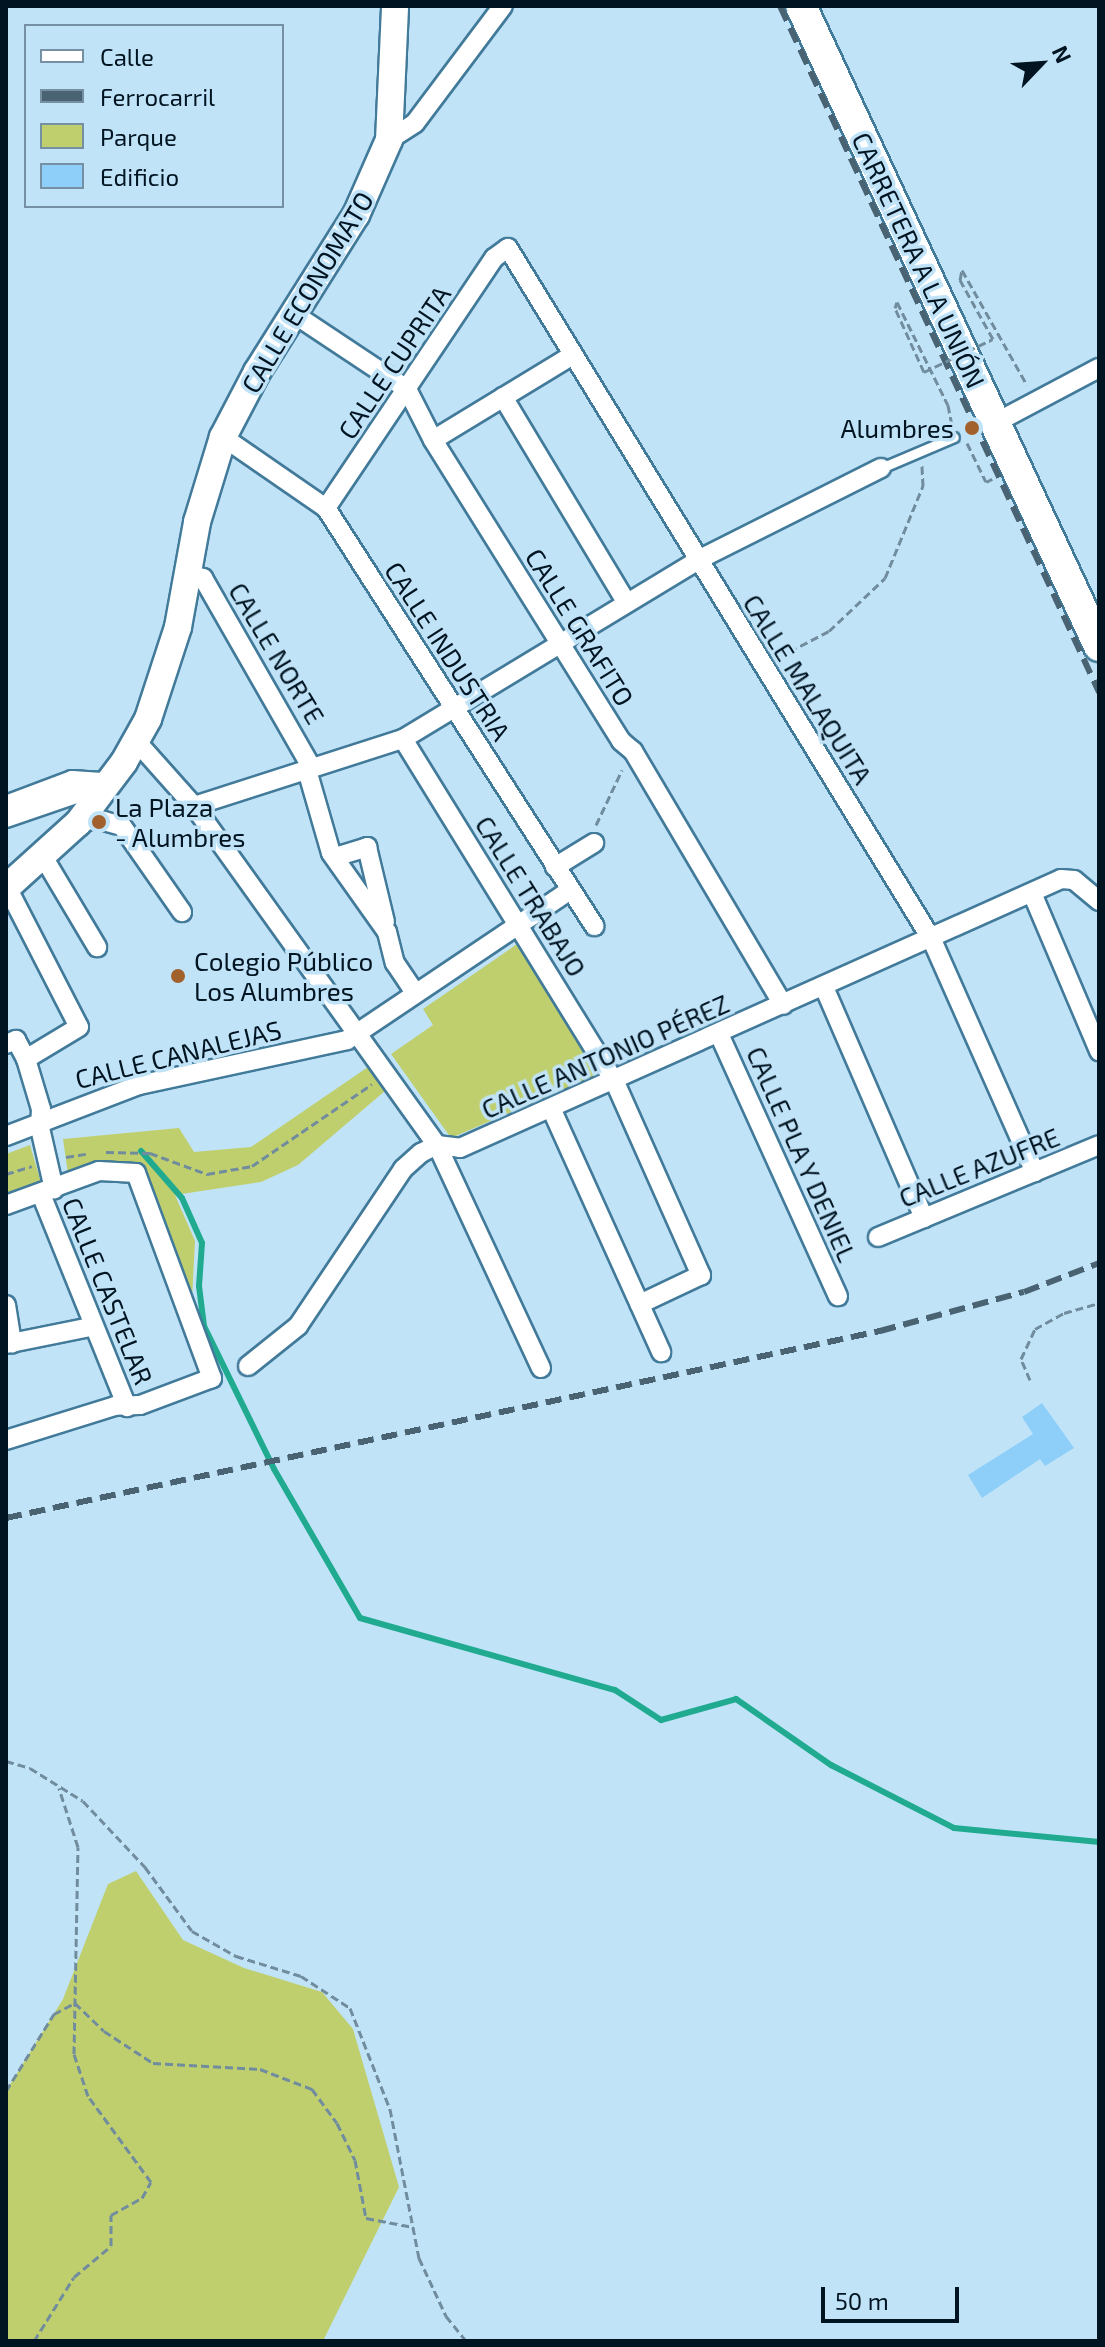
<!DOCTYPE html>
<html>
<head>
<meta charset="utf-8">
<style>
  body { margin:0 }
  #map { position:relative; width:1105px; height:2347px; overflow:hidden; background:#c1e3f8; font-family:"Exo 2",sans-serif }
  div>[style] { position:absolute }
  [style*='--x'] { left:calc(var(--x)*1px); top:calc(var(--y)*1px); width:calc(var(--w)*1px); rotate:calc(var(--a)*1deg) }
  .green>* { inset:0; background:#c0cf6d }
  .stream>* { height:6px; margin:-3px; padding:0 3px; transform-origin:3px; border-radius:3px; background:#20ab91 }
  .building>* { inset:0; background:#8dcff8 }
  .path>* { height:3px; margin-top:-1.5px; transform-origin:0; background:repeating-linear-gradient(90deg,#708c9d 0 8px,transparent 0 12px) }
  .roads { filter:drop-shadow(2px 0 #427a9a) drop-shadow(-2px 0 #427a9a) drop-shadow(0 2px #427a9a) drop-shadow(0 -2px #427a9a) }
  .lane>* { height:9px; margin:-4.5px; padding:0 4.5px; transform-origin:4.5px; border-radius:4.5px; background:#fff }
  .street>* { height:18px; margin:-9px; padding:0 9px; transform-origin:9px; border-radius:9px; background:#fff }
  .secondary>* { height:26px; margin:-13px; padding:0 13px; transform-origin:13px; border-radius:13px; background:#fff }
  .primary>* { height:30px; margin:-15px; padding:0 15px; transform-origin:15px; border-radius:15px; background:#fff }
  .rail>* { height:6px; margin-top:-3px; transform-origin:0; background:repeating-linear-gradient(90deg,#4a6373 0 16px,transparent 0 24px) }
  .path-bridge>* { height:3px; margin-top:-1.5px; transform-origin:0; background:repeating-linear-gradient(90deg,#708c9d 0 8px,transparent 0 12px) }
  .dots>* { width:22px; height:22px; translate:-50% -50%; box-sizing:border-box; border:4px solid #c1e3f8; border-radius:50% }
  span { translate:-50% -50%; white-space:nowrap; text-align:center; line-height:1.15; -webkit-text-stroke:7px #c1e3f8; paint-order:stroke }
  .street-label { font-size:26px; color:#001421 }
  .poi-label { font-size:26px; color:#001421 }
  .right { translate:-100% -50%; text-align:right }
  .left { translate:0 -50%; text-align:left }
  .frame { position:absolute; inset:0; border:8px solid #001421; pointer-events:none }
  .legend { position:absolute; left:24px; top:24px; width:260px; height:184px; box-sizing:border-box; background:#c1e3f8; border:2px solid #7490a2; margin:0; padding:10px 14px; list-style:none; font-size:24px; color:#001421 }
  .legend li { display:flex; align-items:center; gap:16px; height:40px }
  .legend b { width:40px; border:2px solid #7490a2 }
  .north { position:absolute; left:1001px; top:24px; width:80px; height:80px; -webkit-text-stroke:6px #c1e3f8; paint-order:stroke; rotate:65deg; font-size:22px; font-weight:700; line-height:32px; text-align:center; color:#001421 }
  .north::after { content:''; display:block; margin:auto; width:28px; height:36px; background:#001421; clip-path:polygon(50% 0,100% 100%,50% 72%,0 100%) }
  .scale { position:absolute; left:821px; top:2287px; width:138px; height:36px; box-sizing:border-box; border:4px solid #001421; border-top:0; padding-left:10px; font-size:24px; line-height:28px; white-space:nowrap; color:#001421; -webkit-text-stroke:6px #c1e3f8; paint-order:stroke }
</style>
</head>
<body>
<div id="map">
  <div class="green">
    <i style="clip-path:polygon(520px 942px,597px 1075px,451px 1138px,391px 1054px,433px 1025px,423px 1009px)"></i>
    <i style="clip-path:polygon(368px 1067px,385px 1091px,298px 1165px,261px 1182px,175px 1195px,195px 1241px,192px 1299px,139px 1162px,68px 1174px,63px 1139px,179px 1128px,194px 1152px,251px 1147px)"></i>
    <i style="clip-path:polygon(30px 1145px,42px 1186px,6px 1195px,6px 1154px)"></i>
    <i style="clip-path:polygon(136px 1871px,183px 1940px,244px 1968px,322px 1992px,353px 2029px,399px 2187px,323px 2341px,6px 2341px,6px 2091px,63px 1999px,108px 1884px)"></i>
  </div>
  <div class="stream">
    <i style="--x:141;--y:1151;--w:62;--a:48.9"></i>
    <i style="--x:182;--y:1198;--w:49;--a:66"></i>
    <i style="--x:202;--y:1243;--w:43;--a:94"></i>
    <i style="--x:199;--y:1286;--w:40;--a:82.9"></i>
    <i style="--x:204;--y:1326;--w:159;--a:63.9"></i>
    <i style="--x:274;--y:1469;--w:172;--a:60"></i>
    <i style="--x:360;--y:1618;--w:265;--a:15.8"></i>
    <i style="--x:615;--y:1690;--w:55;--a:33.1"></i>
    <i style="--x:661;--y:1720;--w:78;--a:-15.6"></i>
    <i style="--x:736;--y:1699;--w:116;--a:34.8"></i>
    <i style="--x:831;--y:1765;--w:138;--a:27.1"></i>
    <i style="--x:954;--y:1828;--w:146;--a:5.5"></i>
  </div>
  <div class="building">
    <i style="clip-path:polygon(1042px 1403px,1074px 1448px,1045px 1466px,1040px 1459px,982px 1498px,968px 1475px,1033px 1434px,1022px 1417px)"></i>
  </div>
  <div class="path">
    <i style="--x:993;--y:339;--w:68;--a:-119.2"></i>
    <i style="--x:960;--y:280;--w:10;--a:-79"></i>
    <i style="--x:962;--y:270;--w:132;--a:60.5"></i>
    <i style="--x:924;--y:372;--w:70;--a:-114.4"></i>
    <i style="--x:895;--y:308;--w:6;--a:-72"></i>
    <i style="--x:897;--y:302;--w:115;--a:63.7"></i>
    <i style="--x:948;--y:405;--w:20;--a:79"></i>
    <i style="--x:967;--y:443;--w:43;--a:64"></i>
    <i style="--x:986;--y:482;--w:7;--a:-27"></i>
    <i style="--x:779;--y:657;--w:56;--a:-27.5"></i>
    <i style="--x:829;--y:631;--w:77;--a:-43.4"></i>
    <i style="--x:885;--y:578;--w:100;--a:-67.6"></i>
    <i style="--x:923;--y:486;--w:22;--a:-93"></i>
    <i style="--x:596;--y:825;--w:61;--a:-64.7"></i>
    <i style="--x:106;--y:1152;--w:44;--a:1.3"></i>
    <i style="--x:150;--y:1153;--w:61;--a:20.2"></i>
    <i style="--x:207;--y:1174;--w:46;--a:-10.1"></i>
    <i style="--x:252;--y:1166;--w:145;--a:-34.3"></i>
    <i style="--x:66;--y:1157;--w:20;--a:-9"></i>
    <i style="--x:6;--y:1174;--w:27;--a:-17"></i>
    <i style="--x:1030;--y:1380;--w:23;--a:-113"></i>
    <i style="--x:1021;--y:1359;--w:33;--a:-65"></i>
    <i style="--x:1035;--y:1329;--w:33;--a:-29"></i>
    <i style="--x:1064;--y:1313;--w:36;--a:-16"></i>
    <i style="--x:6;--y:1761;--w:25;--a:16"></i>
    <i style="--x:30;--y:1768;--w:62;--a:31.9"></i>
    <i style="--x:83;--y:1801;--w:91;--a:46.8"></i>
    <i style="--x:145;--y:1867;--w:79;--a:53.7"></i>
    <i style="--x:192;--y:1931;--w:51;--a:29.6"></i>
    <i style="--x:236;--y:1956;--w:68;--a:17.1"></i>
    <i style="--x:301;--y:1976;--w:59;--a:33.1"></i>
    <i style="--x:350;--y:2008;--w:109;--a:68.4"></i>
    <i style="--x:390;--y:2109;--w:152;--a:79"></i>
    <i style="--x:419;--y:2258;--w:64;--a:65"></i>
    <i style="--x:446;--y:2316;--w:32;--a:51"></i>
    <i style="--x:6;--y:2091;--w:91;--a:-58.1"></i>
    <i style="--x:54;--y:2014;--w:24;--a:-28"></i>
    <i style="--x:75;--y:2003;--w:40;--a:44"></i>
    <i style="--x:104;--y:2031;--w:59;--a:33.1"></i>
    <i style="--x:153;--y:2063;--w:107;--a:3.2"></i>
    <i style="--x:260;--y:2069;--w:56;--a:21"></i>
    <i style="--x:312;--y:2089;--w:42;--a:53.7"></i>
    <i style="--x:337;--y:2123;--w:41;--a:64.1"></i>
    <i style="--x:355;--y:2160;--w:59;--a:79.3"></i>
    <i style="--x:366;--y:2218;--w:48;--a:10.8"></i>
    <i style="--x:34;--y:2341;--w:75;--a:-58"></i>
    <i style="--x:74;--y:2277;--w:48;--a:-40"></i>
    <i style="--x:111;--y:2246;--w:31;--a:-90"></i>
    <i style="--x:111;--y:2215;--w:35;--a:-29"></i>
    <i style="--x:142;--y:2198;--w:18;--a:-61"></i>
    <i style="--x:151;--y:2182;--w:107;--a:-126.2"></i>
    <i style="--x:88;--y:2096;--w:44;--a:-108.4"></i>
    <i style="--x:74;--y:2054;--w:207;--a:-88.9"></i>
    <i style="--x:78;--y:1847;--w:62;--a:-107.9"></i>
  </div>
  <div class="roads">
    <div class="lane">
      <i style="--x:881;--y:468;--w:79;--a:-23"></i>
    </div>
    <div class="street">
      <i style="--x:389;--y:140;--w:31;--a:-33"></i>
      <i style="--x:415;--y:123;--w:146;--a:-53.1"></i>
      <i style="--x:294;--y:314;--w:136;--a:33.6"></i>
      <i style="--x:407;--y:389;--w:57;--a:63"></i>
      <i style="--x:433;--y:440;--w:355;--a:58"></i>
      <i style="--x:621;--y:741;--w:16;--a:40"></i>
      <i style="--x:633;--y:751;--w:295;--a:59.4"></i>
      <i style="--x:503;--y:397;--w:239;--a:59"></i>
      <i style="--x:995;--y:423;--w:118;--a:-27.9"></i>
      <i style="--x:223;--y:437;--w:125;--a:34.6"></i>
      <i style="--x:326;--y:508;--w:497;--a:57.3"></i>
      <i style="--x:433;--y:440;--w:164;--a:-31.3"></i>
      <i style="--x:326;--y:508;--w:301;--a:-56.1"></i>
      <i style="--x:494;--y:258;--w:17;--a:-36"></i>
      <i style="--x:508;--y:248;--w:812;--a:58.5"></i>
      <i style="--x:932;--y:940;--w:254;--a:66.1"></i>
      <i style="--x:188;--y:574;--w:16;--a:15"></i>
      <i style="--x:203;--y:578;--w:219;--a:60.2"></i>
      <i style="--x:403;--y:739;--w:401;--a:58.3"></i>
      <i style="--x:614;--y:1080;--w:214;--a:66"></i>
      <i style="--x:701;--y:1275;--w:68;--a:154.6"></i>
      <i style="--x:137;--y:742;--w:86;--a:48.3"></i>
      <i style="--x:194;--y:806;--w:417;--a:54.4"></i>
      <i style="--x:437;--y:1145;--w:246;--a:65"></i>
      <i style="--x:307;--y:770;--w:86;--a:73.9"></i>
      <i style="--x:331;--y:853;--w:97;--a:54.7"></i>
      <i style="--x:387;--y:932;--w:32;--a:76"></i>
      <i style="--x:395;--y:963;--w:36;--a:56"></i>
      <i style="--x:6;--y:805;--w:71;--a:-20.7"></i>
      <i style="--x:72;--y:780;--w:30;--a:4"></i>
      <i style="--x:194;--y:806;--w:219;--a:-17.8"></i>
      <i style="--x:403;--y:739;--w:345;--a:-31.2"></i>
      <i style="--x:698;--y:560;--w:205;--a:-26.7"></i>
      <i style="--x:6;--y:818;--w:108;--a:-18.9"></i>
      <i style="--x:78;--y:823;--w:19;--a:-12"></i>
      <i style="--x:97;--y:819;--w:26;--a:16"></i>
      <i style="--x:122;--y:826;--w:105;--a:55.1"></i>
      <i style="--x:335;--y:857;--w:34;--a:-17"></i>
      <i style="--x:367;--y:847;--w:77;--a:76.5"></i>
      <i style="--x:44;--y:858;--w:104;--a:59.2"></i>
      <i style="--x:555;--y:867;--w:46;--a:-31.6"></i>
      <i style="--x:7;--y:887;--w:157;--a:62.8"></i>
      <i style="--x:79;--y:1027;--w:62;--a:148.9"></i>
      <i style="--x:26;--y:1059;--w:52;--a:73.3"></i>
      <i style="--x:41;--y:1109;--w:19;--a:93"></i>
      <i style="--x:40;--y:1128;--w:63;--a:77.1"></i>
      <i style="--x:1032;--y:893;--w:172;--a:67"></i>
      <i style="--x:824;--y:987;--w:252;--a:66.6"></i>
      <i style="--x:719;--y:1034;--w:288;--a:65.6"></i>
      <i style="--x:6;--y:1044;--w:11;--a:-22"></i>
      <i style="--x:16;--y:1040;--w:21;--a:62"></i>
      <i style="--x:551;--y:1108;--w:268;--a:65.7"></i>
      <i style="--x:6;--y:1136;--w:142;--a:-21"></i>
      <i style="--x:139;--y:1085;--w:213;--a:-12.2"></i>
      <i style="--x:347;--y:1040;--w:269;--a:-33.9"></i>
      <i style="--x:41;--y:1194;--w:230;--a:68"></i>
      <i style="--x:6;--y:1205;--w:99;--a:-20.1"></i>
      <i style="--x:99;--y:1171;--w:37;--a:3"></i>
      <i style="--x:136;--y:1173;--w:219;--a:69.7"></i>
      <i style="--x:212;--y:1378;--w:77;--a:159.4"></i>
      <i style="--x:140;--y:1405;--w:25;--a:178"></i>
      <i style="--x:115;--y:1406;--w:114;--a:162.7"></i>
      <i style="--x:878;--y:1237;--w:239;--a:-22.6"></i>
      <i style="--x:6;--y:1305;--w:39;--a:81"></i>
      <i style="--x:6;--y:1344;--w:86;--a:-11.4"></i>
      <i style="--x:248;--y:1366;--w:64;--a:-38.7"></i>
      <i style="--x:298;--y:1326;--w:189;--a:-56.2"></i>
      <i style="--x:403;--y:1169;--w:24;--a:-42"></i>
      <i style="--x:421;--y:1153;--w:18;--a:-27"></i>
      <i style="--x:437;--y:1145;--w:23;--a:7"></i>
      <i style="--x:460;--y:1148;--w:658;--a:-24.11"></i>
      <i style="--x:1061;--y:879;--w:13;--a:4"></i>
      <i style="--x:1074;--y:880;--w:33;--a:40"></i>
    </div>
    <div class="secondary">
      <i style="--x:6;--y:888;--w:97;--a:-42.1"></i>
      <i style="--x:78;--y:823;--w:76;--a:-53"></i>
      <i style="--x:124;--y:762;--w:49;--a:-60.8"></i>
      <i style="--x:148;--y:719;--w:97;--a:-71.9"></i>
      <i style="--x:178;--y:627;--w:107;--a:-79.7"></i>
      <i style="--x:197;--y:522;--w:89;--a:-73"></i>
      <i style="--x:223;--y:437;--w:73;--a:-62.4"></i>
      <i style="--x:257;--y:372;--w:186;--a:-57.8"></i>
      <i style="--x:356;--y:215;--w:82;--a:-66.3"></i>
      <i style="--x:389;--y:140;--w:134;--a:-87.4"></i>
    </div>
    <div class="primary">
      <i style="--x:801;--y:6;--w:706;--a:65.03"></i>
    </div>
  </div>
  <div class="rail">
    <i style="--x:780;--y:6;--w:757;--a:65.06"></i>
    <i style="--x:6;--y:1518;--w:894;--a:-12.08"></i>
    <i style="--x:880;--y:1331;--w:149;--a:-15.2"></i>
    <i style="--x:1024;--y:1292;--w:80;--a:-21.1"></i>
  </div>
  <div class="path-bridge">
    <i style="--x:924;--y:372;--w:76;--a:-25.6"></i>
  </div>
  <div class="dots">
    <i style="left:972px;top:428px;background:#a2602c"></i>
    <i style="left:99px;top:822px;background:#a2602c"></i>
    <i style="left:178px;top:976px;background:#a2602c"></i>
  </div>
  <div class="street-label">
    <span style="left:919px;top:260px;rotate:65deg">CARRETERA A LA UNIÓN</span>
    <span style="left:307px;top:292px;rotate:-59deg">CALLE ECONOMATO</span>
    <span style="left:394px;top:362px;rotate:-56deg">CALLE CUPRITA</span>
    <span style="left:580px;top:627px;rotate:58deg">CALLE GRAFITO</span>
    <span style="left:448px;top:651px;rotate:57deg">CALLE INDUSTRIA</span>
    <span style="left:277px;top:653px;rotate:59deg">CALLE NORTE</span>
    <span style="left:808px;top:689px;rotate:58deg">CALLE MALAQUITA</span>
    <span style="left:531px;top:896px;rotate:58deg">CALLE TRABAJO</span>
    <span style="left:178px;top:1054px;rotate:-14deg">CALLE CANALEJAS</span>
    <span style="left:605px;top:1056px;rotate:-24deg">CALLE ANTONIO PÉREZ</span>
    <span style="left:802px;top:1154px;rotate:66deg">CALLE PLA Y DENIEL</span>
    <span style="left:979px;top:1167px;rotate:-22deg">CALLE AZUFRE</span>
    <span style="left:108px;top:1291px;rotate:68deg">CALLE CASTELAR</span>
  </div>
  <div class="poi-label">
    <span class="right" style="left:954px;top:428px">Alumbres</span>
    <span class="left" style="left:115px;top:822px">La Plaza<br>- Alumbres</span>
    <span class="left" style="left:194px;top:976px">Colegio Público<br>Los Alumbres</span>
  </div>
  <div class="frame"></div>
  <ul class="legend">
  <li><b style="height:10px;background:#fff"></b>Calle</li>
  <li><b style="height:10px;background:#4a6373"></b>Ferrocarril</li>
  <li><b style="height:22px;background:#c0cf6d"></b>Parque</li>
  <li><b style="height:22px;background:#8dcff8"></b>Edificio</li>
  </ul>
  <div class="north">N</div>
  <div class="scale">50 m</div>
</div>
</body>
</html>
